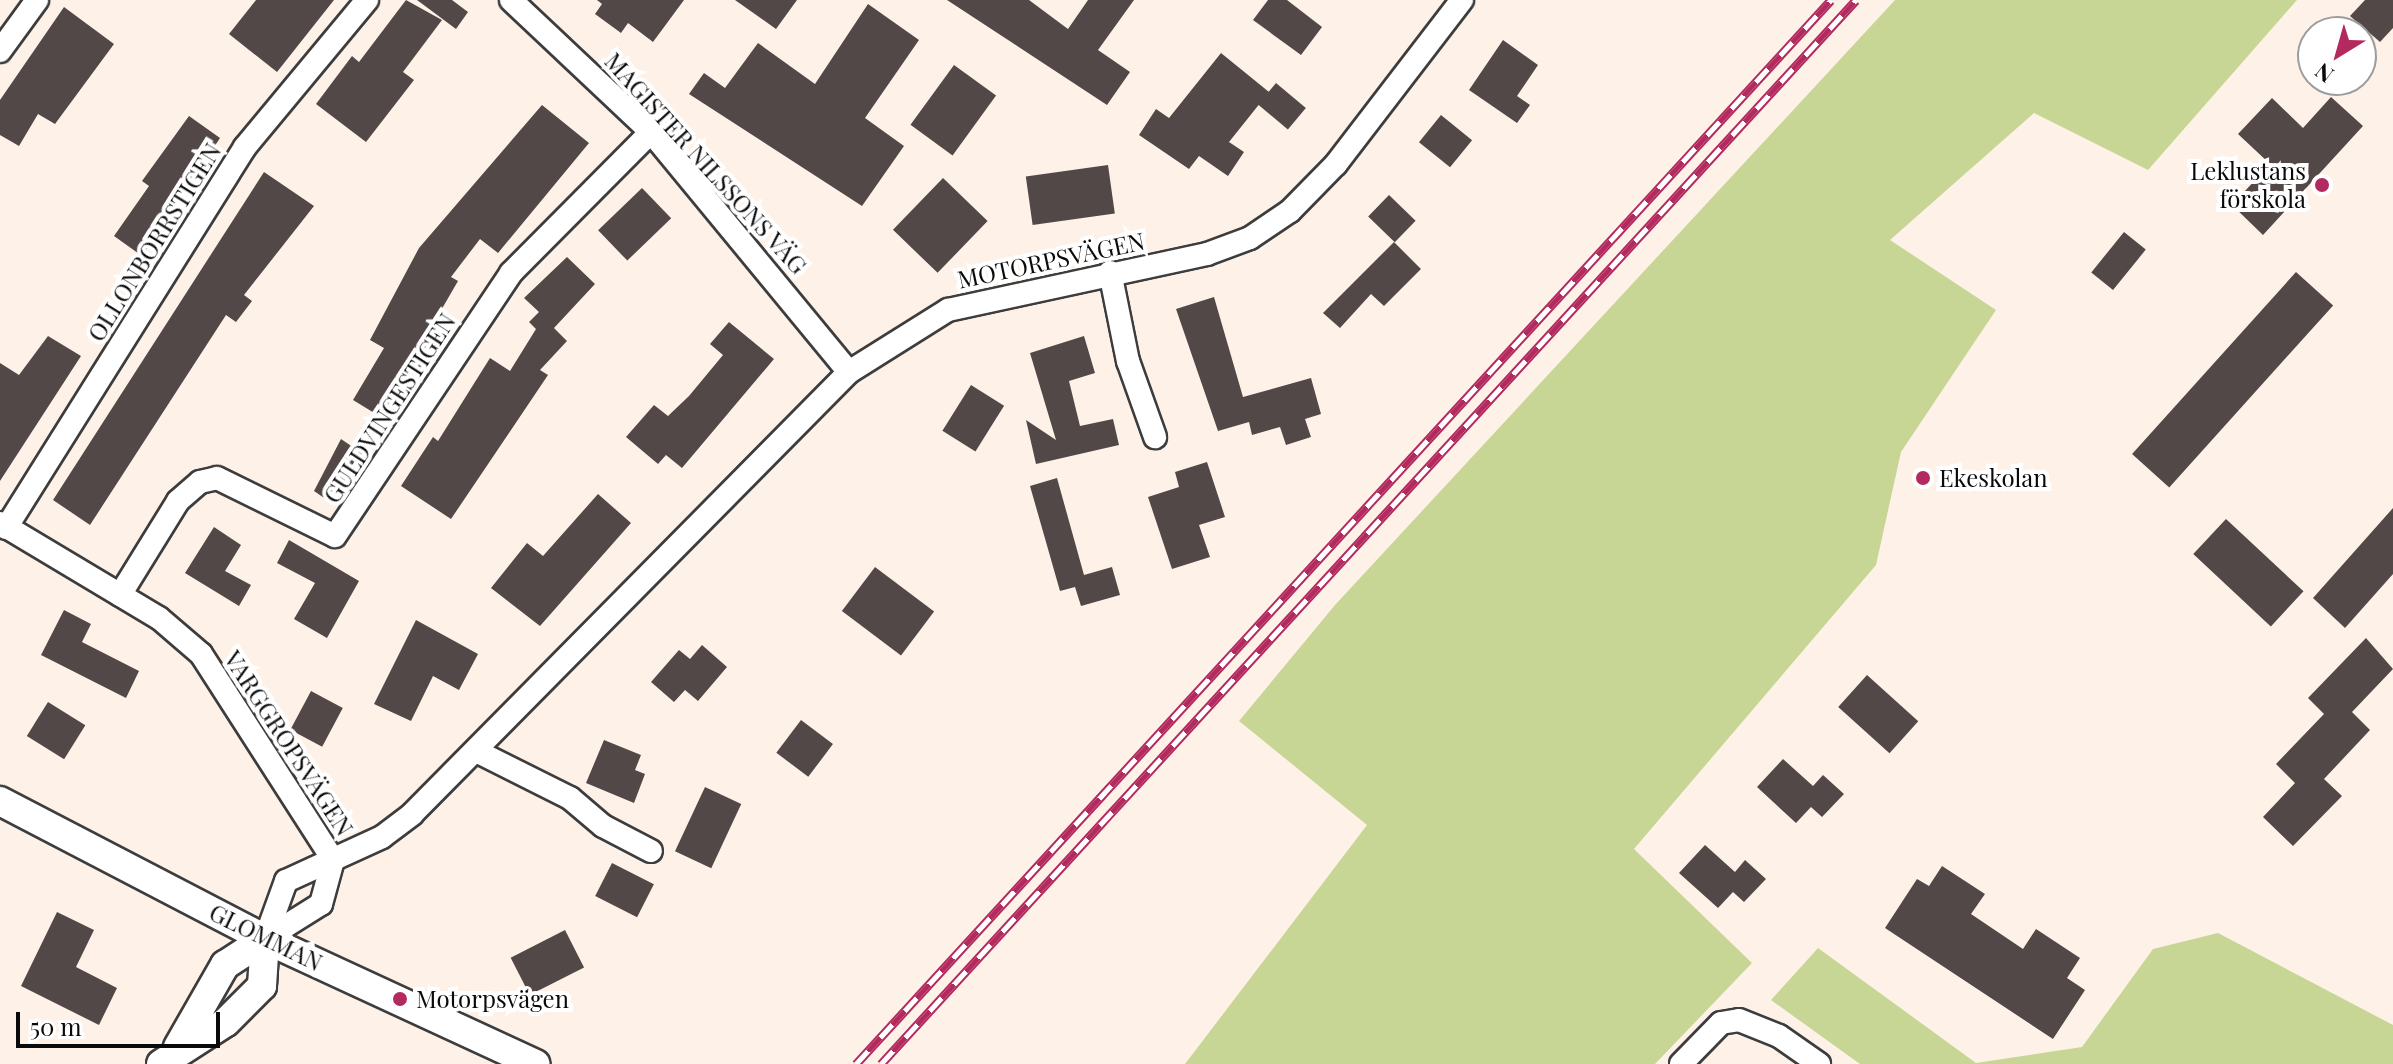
<!DOCTYPE html>
<html>
<head>
<meta charset="utf-8">
<style>
  body { margin:0 }
  #map { position:relative; width:2393px; height:1064px; overflow:hidden; background:#fef2e8; font-family:"Playfair Display",serif }
  div>[style] { position:absolute }
  [style*='--x'] { left:calc(var(--x)*1px); top:calc(var(--y)*1px); width:calc(var(--w)*1px); rotate:calc(var(--a)*1deg) }
  .forest>* { inset:0; background:#c8d695 }
  .building>* { inset:0; background:#524847; transform-origin:0 0 }
  .roads { filter:drop-shadow(2px 0 #3d3d3d) drop-shadow(-2px 0 #3d3d3d) drop-shadow(0 2px #3d3d3d) drop-shadow(0 -2px #3d3d3d) }
  .minor>* { height:22px; margin:-11px; padding:0 11px; transform-origin:11px; border-radius:11px; background:#fff }
  .tertiary>* { height:28px; margin:-14px; padding:0 14px; transform-origin:14px; border-radius:14px; background:#fff }
  .rail>* { height:9px; margin-top:-4.5px; transform-origin:0; background:repeating-linear-gradient(90deg,#fff 0 18px,#b32a5e 0 36px); box-sizing:border-box; border-block:2px solid #b32a5e }
  .dots>* { width:22px; height:22px; translate:-50% -50%; box-sizing:border-box; border:4px solid #fff; border-radius:50% }
  span { translate:-50% -50%; white-space:nowrap; text-align:center; line-height:1.15; -webkit-text-stroke:8px #fff; paint-order:stroke }
  .street-label { font-size:24px; color:#0a0a0a }
  .poi-label { font-size:24px; color:#0a0a0a }
  .right { translate:-100% -50%; text-align:right }
  .left { translate:0 -50%; text-align:left }
  .north { position:absolute; left:2297px; top:16px; width:80px; height:80px; box-sizing:border-box; background:#fff; border:2px solid #9d9d9d; border-radius:50%; rotate:217deg; font-size:22px; font-weight:700; line-height:32px; text-align:center; color:#0a0a0a }
  .north::after { content:''; display:block; margin:auto; width:28px; height:36px; background:#b32a5e; clip-path:polygon(50% 0,100% 100%,50% 72%,0 100%) }
  .scale { position:absolute; left:16px; top:1012px; width:204px; height:36px; box-sizing:border-box; border:4px solid #0a0a0a; border-top:0; padding-left:10px; font-size:24px; line-height:28px; white-space:nowrap; color:#0a0a0a; -webkit-text-stroke:6px #fff; paint-order:stroke }
</style>
</head>
<body>
<div id="map">
  <div class="forest">
    <i style="clip-path:polygon(1895px 0,2297px 0,2148px 170px,2034px 113px,1890px 240px,1996px 310px,1901px 452px,1876px 565px,1634px 849px,1752px 963px,1655px 1064px,1185px 1064px,1367px 825px,1239px 721px,1335px 605px)"></i>
    <i style="clip-path:polygon(2218px 933px,2393px 1025px,2393px 1064px,1860px 1064px,1771px 1000px,1818px 948px,1976px 1063px,2082px 1047px,2153px 949px)"></i>
  </div>
  <div class="building">
    <i style="clip-path:polygon(256px 0,334px 0,277px 72px,229px 34px)"></i>
    <i style="clip-path:polygon(406px 0,442px 20px,403px 72px,414px 80px,366px 142px,316px 104px,352px 56px,359px 62px)"></i>
    <i style="clip-path:polygon(417px 0,452px 0,468px 12px,456px 29px)"></i>
    <i style="clip-path:polygon(597px 0,684px 0,653px 42px,628px 23px,621px 33px,595px 14px,602px 4px)"></i>
    <i style="clip-path:polygon(735px 0,797px 0,776px 29px)"></i>
    <i style="clip-path:polygon(947px 0,1029px 0,1068px 29px,1088px 0,1134px 0,1098px 50px,1130px 72px,1107px 105px)"></i>
    <i style="clip-path:polygon(1268px 0,1287px 0,1322px 27px,1301px 55px,1253px 20px)"></i>
    <i style="clip-path:polygon(2365px 0,2393px 0,2393px 28px,2380px 42px,2350px 16px)"></i>
    <i style="clip-path:polygon(868px 4px,919px 40px,865px 118px,904px 146px,862px 206px,689px 94px,704px 73px,725px 88px,758px 43px,815px 84px)"></i>
    <i style="clip-path:polygon(64px 7px,114px 44px,55px 124px,38px 114px,19px 146px,0 135px,0 100px)"></i>
    <i style="clip-path:polygon(1503px 40px,1538px 65px,1517px 96px,1530px 105px,1517px 123px,1469px 90px)"></i>
    <i style="clip-path:polygon(1221px 53px,1269px 92px,1229px 142px,1244px 152px,1228px 176px,1199px 156px,1189px 169px,1139px 135px,1156px 109px,1169px 118px)"></i>
    <i style="left:954px;top:65px;width:52px;height:74px;rotate:36deg"></i>
    <i style="left:1276px;top:83px;width:39px;height:28px;rotate:40deg"></i>
    <i style="clip-path:polygon(2331px 97px,2363px 126px,2263px 235px,2232px 205px,2270px 164px,2238px 134px,2272px 98px,2303px 128px)"></i>
    <i style="clip-path:polygon(542px 105px,589px 143px,498px 253px,480px 239px,451px 277px,458px 281px,436px 319px,447px 325px,389px 422px,353px 400px,384px 348px,370px 340px,419px 248px)"></i>
    <i style="left:1441px;top:115px;width:40px;height:35px;rotate:39deg"></i>
    <i style="clip-path:polygon(189px 116px,220px 138px,142px 256px,114px 236px,149px 186px,142px 181px)"></i>
    <i style="left:1108px;top:165px;width:49px;height:83px;rotate:82deg"></i>
    <i style="clip-path:polygon(264px 172px,314px 206px,244px 295px,252px 301px,236px 322px,226px 315px,90px 525px,53px 500px)"></i>
    <i style="left:943px;top:178px;width:62px;height:72px;rotate:44deg"></i>
    <i style="left:642px;top:188px;width:42px;height:61px;rotate:46deg"></i>
    <i style="left:1389px;top:195px;width:37px;height:30px;rotate:44deg"></i>
    <i style="left:2124px;top:232px;width:28px;height:52px;rotate:39deg"></i>
    <i style="clip-path:polygon(1394px 242px,1421px 269px,1384px 306px,1371px 294px,1340px 328px,1323px 313px)"></i>
    <i style="clip-path:polygon(567px 257px,595px 284px,554px 328px,567px 341px,540px 370px,548px 375px,451px 519px,401px 486px,433px 437px,438px 441px,490px 358px,510px 371px,536px 329px,529px 322px,539px 312px,524px 298px)"></i>
    <i style="left:2296px;top:272px;width:50px;height:245px;rotate:42deg"></i>
    <i style="clip-path:polygon(1214px 297px,1243px 397px,1311px 378px,1321px 414px,1305px 419px,1311px 437px,1286px 445px,1280px 427px,1252px 435px,1249px 422px,1218px 431px,1176px 309px)"></i>
    <i style="clip-path:polygon(729px 322px,774px 359px,682px 468px,666px 455px,658px 464px,626px 437px,654px 405px,668px 416px,689px 396px,723px 355px,710px 344px)"></i>
    <i style="clip-path:polygon(48px 336px,81px 356px,0 481px,0 363px,19px 375px)"></i>
    <i style="clip-path:polygon(1084px 336px,1095px 373px,1069px 381px,1080px 426px,1113px 419px,1119px 445px,1036px 464px,1026px 420px,1056px 440px,1030px 353px)"></i>
    <i style="left:971px;top:385px;width:39px;height:54px;rotate:32deg"></i>
    <i style="clip-path:polygon(341px 439px,363px 454px,330px 502px,314px 491px)"></i>
    <i style="clip-path:polygon(1207px 462px,1225px 517px,1199px 525px,1210px 557px,1172px 569px,1148px 497px,1179px 487px,1175px 472px)"></i>
    <i style="clip-path:polygon(1057px 478px,1084px 575px,1112px 567px,1120px 595px,1081px 606px,1075px 587px,1060px 591px,1030px 486px)"></i>
    <i style="clip-path:polygon(598px 494px,631px 523px,540px 626px,491px 588px,527px 543px,543px 556px)"></i>
    <i style="clip-path:polygon(2393px 508px,2393px 574px,2345px 628px,2313px 598px)"></i>
    <i style="left:2226px;top:519px;width:106px;height:48px;rotate:43deg"></i>
    <i style="clip-path:polygon(214px 527px,241px 545px,225px 571px,251px 585px,239px 606px,185px 573px)"></i>
    <i style="clip-path:polygon(289px 540px,359px 581px,327px 638px,294px 619px,315px 583px,277px 563px)"></i>
    <i style="left:875px;top:567px;width:74px;height:55px;rotate:37deg"></i>
    <i style="clip-path:polygon(64px 610px,91px 624px,82px 642px,139px 671px,126px 698px,41px 655px)"></i>
    <i style="clip-path:polygon(416px 620px,478px 654px,459px 690px,433px 676px,411px 721px,374px 704px)"></i>
    <i style="clip-path:polygon(2366px 638px,2393px 669px,2352px 712px,2370px 730px,2324px 779px,2342px 796px,2293px 846px,2263px 817px,2295px 783px,2276px 764px,2324px 714px,2308px 698px)"></i>
    <i style="clip-path:polygon(702px 645px,727px 667px,698px 701px,685px 690px,674px 702px,651px 682px,679px 650px,690px 659px)"></i>
    <i style="left:1867px;top:675px;width:69px;height:43px;rotate:42deg"></i>
    <i style="left:311px;top:691px;width:36px;height:44px;rotate:28deg"></i>
    <i style="left:48px;top:702px;width:44px;height:40px;rotate:32deg"></i>
    <i style="left:801px;top:720px;width:40px;height:41px;rotate:37deg"></i>
    <i style="clip-path:polygon(604px 740px,641px 755px,635px 770px,645px 774px,634px 803px,586px 783px)"></i>
    <i style="clip-path:polygon(1783px 759px,1813px 786px,1823px 775px,1844px 794px,1822px 817px,1811px 807px,1796px 823px,1757px 787px)"></i>
    <i style="left:705px;top:787px;width:40px;height:71px;rotate:25deg"></i>
    <i style="clip-path:polygon(1705px 845px,1735px 872px,1745px 860px,1766px 879px,1744px 902px,1733px 892px,1718px 908px,1679px 873px)"></i>
    <i style="left:612px;top:863px;width:47px;height:37px;rotate:27deg"></i>
    <i style="clip-path:polygon(1942px 866px,1985px 894px,1971px 914px,2023px 949px,2036px 929px,2080px 958px,2067px 978px,2085px 990px,2053px 1039px,1885px 928px,1917px 879px,1929px 886px)"></i>
    <i style="clip-path:polygon(57px 912px,94px 930px,76px 967px,117px 988px,99px 1025px,21px 986px)"></i>
    <i style="left:565px;top:930px;width:42px;height:61px;rotate:63deg"></i>
  </div>
  <div class="roads">
    <div class="minor">
      <i style="--x:511;--y:0;--w:192;--a:43.3"></i>
      <i style="--x:651;--y:132;--w:311;--a:50.5"></i>
      <i style="--x:0;--y:51;--w:63;--a:-54"></i>
      <i style="--x:1110;--y:272;--w:91;--a:78.6"></i>
      <i style="--x:1128;--y:361;--w:81;--a:70.4"></i>
      <i style="--x:0;--y:523;--w:185;--a:30.9"></i>
      <i style="--x:159;--y:618;--w:55;--a:40.6"></i>
      <i style="--x:201;--y:654;--w:245;--a:57.3"></i>
      <i style="--x:6;--y:528;--w:450;--a:-57.9"></i>
      <i style="--x:245;--y:147;--w:191;--a:-50.3"></i>
      <i style="--x:120;--y:595;--w:110;--a:-58.3"></i>
      <i style="--x:178;--y:501;--w:29;--a:-41"></i>
      <i style="--x:200;--y:482;--w:17;--a:-13"></i>
      <i style="--x:217;--y:478;--w:131;--a:26.2"></i>
      <i style="--x:335;--y:536;--w:316;--a:-56.2"></i>
      <i style="--x:511;--y:273;--w:199;--a:-45.2"></i>
      <i style="--x:478;--y:752;--w:103;--a:26.6"></i>
      <i style="--x:570;--y:798;--w:43;--a:40.3"></i>
      <i style="--x:603;--y:826;--w:54;--a:27.5"></i>
      <i style="--x:265;--y:939;--w:62;--a:-70.1"></i>
      <i style="--x:286;--y:881;--w:106;--a:-24.6"></i>
      <i style="--x:382;--y:837;--w:38;--a:-37"></i>
      <i style="--x:412;--y:814;--w:622;--a:-45.33"></i>
      <i style="--x:849;--y:372;--w:117;--a:-32.1"></i>
      <i style="--x:948;--y:310;--w:265;--a:-12.2"></i>
      <i style="--x:1207;--y:254;--w:46;--a:-20.4"></i>
      <i style="--x:1250;--y:238;--w:48;--a:-34"></i>
      <i style="--x:1290;--y:211;--w:66;--a:-45.6"></i>
      <i style="--x:1336;--y:164;--w:207;--a:-52.5"></i>
      <i style="--x:265;--y:939;--w:66;--a:-32"></i>
      <i style="--x:321;--y:904;--w:46;--a:-74.7"></i>
      <i style="--x:1681;--y:1064;--w:57;--a:-45.7"></i>
      <i style="--x:1721;--y:1023;--w:18;--a:-9"></i>
      <i style="--x:1739;--y:1020;--w:43;--a:21.8"></i>
      <i style="--x:1779;--y:1036;--w:49;--a:35"></i>
    </div>
    <div class="tertiary">
      <i style="--x:0;--y:801;--w:299;--a:27.5"></i>
      <i style="--x:265;--y:939;--w:298;--a:24.8"></i>
      <i style="--x:178;--y:1047;--w:95;--a:-60.2"></i>
      <i style="--x:225;--y:965;--w:48;--a:-33"></i>
      <i style="--x:161;--y:1064;--w:77;--a:-32.9"></i>
      <i style="--x:226;--y:1022;--w:51;--a:-45"></i>
      <i style="--x:262;--y:986;--w:47;--a:-86.3"></i>
    </div>
  </div>
  <div class="rail">
    <i style="--x:856;--y:1064;--w:1443;--a:-47.5"></i>
    <i style="--x:881;--y:1064;--w:1443;--a:-47.5"></i>
  </div>
  <div class="dots">
    <i style="left:2322px;top:185px;background:#b32a5e"></i>
    <i style="left:1923px;top:478px;background:#b32a5e"></i>
    <i style="left:400px;top:999px;background:#b32a5e"></i>
  </div>
  <div class="street-label">
    <span style="left:706px;top:163px;rotate:48deg">MAGISTER NILSSONS VÄG</span>
    <span style="left:154px;top:242px;rotate:-58deg">OLLONBORRSTIGEN</span>
    <span style="left:1051px;top:260px;rotate:-12deg">MOTORPSVÄGEN</span>
    <span style="left:389px;top:408px;rotate:-57deg">GULDVINGESTIGEN</span>
    <span style="left:289px;top:743px;rotate:57deg">VARGGROPSVÄGEN</span>
    <span style="left:266px;top:937px;rotate:26deg">GLOMMAN</span>
  </div>
  <div class="poi-label">
    <span class="right" style="left:2306px;top:185px">Leklustans<br>förskola</span>
    <span class="left" style="left:1939px;top:478px">Ekeskolan</span>
    <span class="left" style="left:416px;top:999px">Motorpsvägen</span>
  </div>
  <div class="north">N</div>
  <div class="scale">50 m</div>
</div>
</body>
</html>
